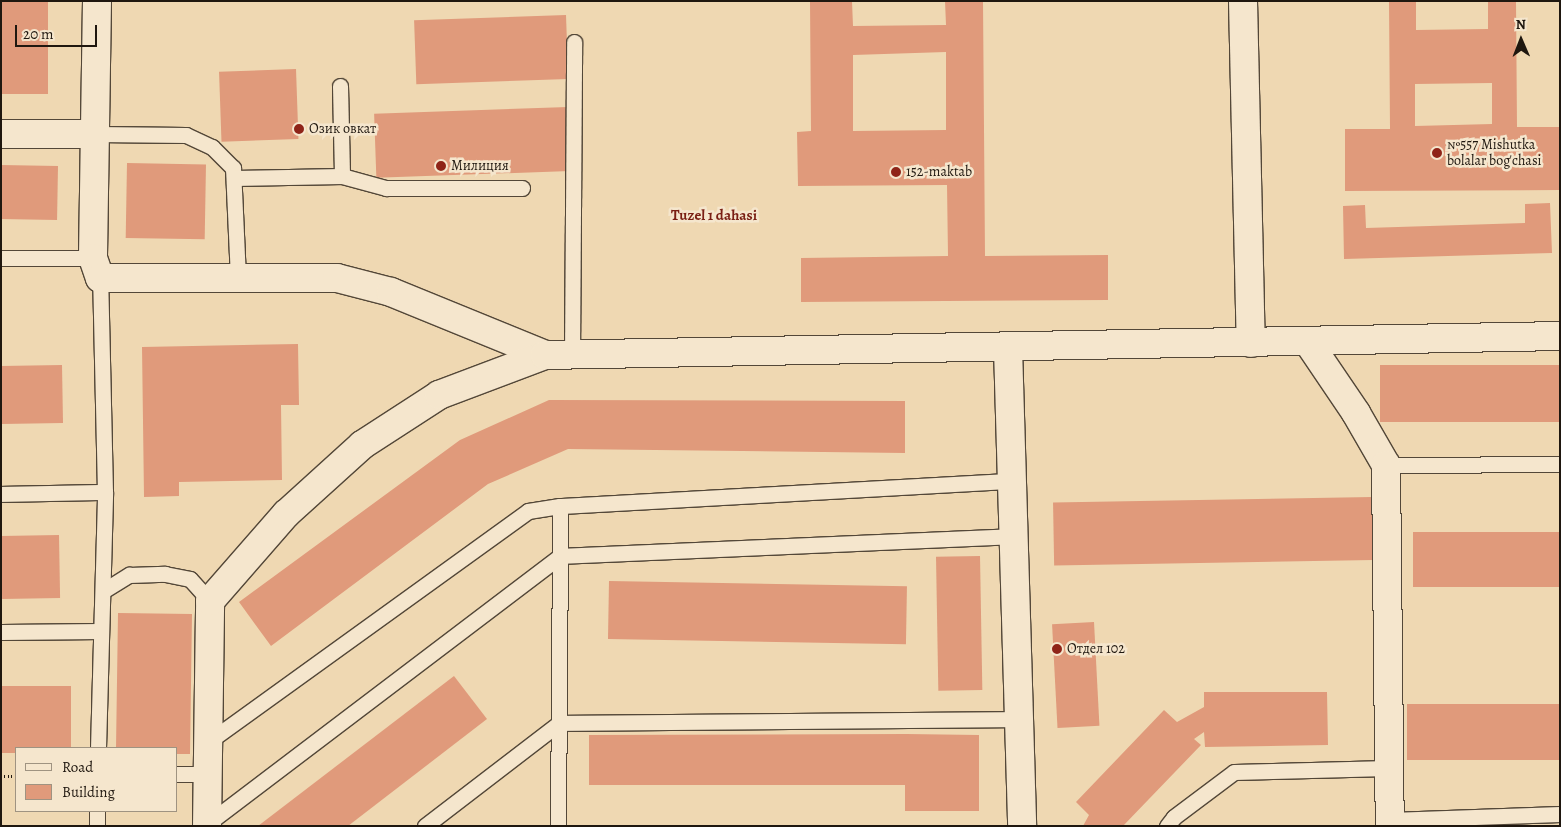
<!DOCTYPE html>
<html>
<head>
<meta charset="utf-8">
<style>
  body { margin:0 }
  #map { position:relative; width:1561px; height:827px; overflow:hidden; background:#efd8b2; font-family:Alegreya,serif }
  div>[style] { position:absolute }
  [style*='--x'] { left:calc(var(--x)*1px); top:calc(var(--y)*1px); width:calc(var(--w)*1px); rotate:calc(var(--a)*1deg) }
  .building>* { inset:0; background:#e09a7b; transform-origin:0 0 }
  .path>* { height:3px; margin-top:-1.5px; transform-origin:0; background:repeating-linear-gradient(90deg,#1f170f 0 1px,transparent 0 3.5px) }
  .roads { filter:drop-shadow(1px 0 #534738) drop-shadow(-1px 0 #534738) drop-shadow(0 1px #534738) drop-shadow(0 -1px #534738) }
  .service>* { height:15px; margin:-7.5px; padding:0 7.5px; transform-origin:7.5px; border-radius:7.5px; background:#f5e6cd }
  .minor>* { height:28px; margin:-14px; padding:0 14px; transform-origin:14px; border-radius:14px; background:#f5e6cd }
  .dots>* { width:14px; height:14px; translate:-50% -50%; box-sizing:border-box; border:2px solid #f5e6cd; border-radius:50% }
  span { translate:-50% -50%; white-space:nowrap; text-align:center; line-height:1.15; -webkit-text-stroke:5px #f5e6cd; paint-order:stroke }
  .poi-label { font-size:14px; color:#1f170f }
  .left { translate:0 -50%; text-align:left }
  .neighbourhood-label { font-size:15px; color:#7a1f14; font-weight:700 }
  .frame { position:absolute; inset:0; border:2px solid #1f170f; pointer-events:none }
  .legend { position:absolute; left:15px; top:747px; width:162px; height:65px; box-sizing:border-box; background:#f5e6cd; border:1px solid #9f9381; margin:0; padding:6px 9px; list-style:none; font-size:15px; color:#1f170f }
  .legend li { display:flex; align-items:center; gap:10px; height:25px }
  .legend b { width:25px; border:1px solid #9f9381 }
  .north { position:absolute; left:1496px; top:15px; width:50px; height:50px; -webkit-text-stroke:4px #f5e6cd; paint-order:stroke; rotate:359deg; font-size:14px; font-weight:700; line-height:20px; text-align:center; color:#1f170f }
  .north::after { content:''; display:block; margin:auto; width:18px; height:22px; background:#1f170f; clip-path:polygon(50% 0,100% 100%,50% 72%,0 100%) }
  .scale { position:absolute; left:15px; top:25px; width:82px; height:22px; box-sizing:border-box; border:2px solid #1f170f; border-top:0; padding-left:6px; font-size:15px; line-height:18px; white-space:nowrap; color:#1f170f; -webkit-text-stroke:4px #f5e6cd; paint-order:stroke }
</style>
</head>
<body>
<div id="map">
  <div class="building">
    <i style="left:1px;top:1px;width:47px;height:93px"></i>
    <i style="clip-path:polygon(evenodd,810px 1px,852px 1px,853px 26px,946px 25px,945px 1px,983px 1px,985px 256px,1108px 255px,1108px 300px,801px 302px,801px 258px,948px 256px,947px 185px,798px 186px,797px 132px,811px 131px,810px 1px,946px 52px,946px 130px,853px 131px,853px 55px,946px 52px)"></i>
    <i style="clip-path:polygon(evenodd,1389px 1px,1416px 1px,1416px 30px,1488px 29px,1488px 1px,1516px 1px,1517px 127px,1560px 127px,1560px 190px,1345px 191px,1345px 129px,1390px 129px,1389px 1px,1492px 83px,1492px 124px,1415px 126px,1415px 84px,1492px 83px)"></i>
    <i style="left:566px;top:15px;width:64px;height:152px;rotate:88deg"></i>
    <i style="left:296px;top:69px;width:70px;height:77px;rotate:88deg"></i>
    <i style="left:568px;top:107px;width:64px;height:194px;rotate:88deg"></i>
    <i style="left:127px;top:163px;width:79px;height:75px;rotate:1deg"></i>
    <i style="left:58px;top:166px;width:54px;height:57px;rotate:91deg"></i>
    <i style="clip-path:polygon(1550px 203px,1552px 253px,1344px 259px,1343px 206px,1365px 205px,1366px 228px,1525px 223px,1525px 204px)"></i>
    <i style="clip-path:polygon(298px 344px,299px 405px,281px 405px,282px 480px,179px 482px,179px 496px,144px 497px,142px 347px)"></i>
    <i style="left:62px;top:365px;width:58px;height:61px;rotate:89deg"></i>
    <i style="left:1560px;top:365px;width:57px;height:180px;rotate:90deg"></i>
    <i style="clip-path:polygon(549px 400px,905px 401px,905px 453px,568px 449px,488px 484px,271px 646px,239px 602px,460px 440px)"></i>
    <i style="left:1372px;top:497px;width:63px;height:319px;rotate:89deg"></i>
    <i style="left:1560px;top:532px;width:55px;height:147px;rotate:90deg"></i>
    <i style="left:59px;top:535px;width:63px;height:58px;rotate:89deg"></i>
    <i style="left:980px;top:556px;width:134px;height:44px;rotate:89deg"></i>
    <i style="left:609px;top:581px;width:298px;height:58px;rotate:1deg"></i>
    <i style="clip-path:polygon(118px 613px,192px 614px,190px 754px,176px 754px,176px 748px,116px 748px)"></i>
    <i style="left:1094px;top:622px;width:104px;height:42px;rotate:87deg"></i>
    <i style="clip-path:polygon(454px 676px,487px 719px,348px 826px,258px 826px)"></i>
    <i style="clip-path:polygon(1px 686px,71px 686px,71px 748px,16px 748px,16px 753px,1px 753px)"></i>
    <i style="clip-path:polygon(1204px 692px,1327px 692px,1328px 745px,1205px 747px,1204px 732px,1194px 739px,1201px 745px,1123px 826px,1083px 826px,1089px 815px,1076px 802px,1164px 710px,1177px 722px,1204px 707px)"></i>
    <i style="left:1560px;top:704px;width:56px;height:153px;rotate:90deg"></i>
    <i style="clip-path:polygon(906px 734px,979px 735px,979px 811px,905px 811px,905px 785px,589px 785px,589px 735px)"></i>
  </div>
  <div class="path">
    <i style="--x:1;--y:776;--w:15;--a:0"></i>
  </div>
  <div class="roads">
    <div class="service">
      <i style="--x:340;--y:86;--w:90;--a:88.7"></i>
      <i style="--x:96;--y:134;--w:90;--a:0.6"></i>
      <i style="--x:186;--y:135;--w:29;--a:25"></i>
      <i style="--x:212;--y:147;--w:30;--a:45"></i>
      <i style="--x:233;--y:168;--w:110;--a:87.4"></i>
      <i style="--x:234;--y:178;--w:108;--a:-1.1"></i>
      <i style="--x:342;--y:176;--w:46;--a:15.3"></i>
      <i style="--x:386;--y:188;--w:136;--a:0"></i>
      <i style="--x:1;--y:258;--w:92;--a:0"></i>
      <i style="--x:572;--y:355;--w:313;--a:-89.6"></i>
      <i style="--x:1386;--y:465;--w:174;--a:-0.3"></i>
      <i style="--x:1;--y:494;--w:104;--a:-1.1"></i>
      <i style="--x:103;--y:591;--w:31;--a:-32"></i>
      <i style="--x:129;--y:575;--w:36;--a:-2"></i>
      <i style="--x:165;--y:574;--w:25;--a:11"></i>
      <i style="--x:190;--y:579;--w:30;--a:48"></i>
      <i style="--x:1;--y:632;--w:100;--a:-0.6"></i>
      <i style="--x:208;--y:742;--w:395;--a:-35.8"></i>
      <i style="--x:528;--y:511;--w:32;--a:-9"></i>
      <i style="--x:560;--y:506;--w:454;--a:-3.2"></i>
      <i style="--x:98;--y:748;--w:256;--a:-88.4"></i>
      <i style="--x:105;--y:492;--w:214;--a:-91.3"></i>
      <i style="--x:176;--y:774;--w:32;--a:0"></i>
      <i style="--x:1390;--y:820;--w:170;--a:-2"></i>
      <i style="--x:207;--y:824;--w:443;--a:-37.2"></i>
      <i style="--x:560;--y:556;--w:455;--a:-2.5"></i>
      <i style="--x:97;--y:826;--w:15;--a:-90"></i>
      <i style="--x:425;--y:826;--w:169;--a:-37.5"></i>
      <i style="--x:559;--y:723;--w:461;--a:-0.5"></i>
      <i style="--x:558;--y:826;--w:320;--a:-89.6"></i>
      <i style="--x:1167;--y:826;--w:11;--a:-52"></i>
      <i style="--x:1174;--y:817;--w:75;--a:-36.9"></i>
      <i style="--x:1234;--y:772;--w:154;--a:-1.5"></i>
    </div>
    <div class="minor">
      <i style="--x:97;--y:1;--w:257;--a:90.9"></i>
      <i style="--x:93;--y:258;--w:21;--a:71"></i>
      <i style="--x:100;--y:278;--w:237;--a:0"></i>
      <i style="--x:337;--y:278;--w:56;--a:14.5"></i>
      <i style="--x:391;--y:292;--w:166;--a:22.2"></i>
      <i style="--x:1243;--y:1;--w:342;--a:88.7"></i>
      <i style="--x:1;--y:134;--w:95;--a:0"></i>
      <i style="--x:1308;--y:342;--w:86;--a:55.9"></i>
      <i style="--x:1356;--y:413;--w:60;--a:60"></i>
      <i style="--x:1386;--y:465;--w:361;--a:89.4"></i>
      <i style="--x:1008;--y:348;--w:478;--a:88.3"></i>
      <i style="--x:207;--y:826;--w:225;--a:-89.2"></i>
      <i style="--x:210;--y:601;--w:116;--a:-48.9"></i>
      <i style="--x:286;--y:514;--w:103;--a:-42.2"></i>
      <i style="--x:362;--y:445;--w:92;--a:-33"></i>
      <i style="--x:439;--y:395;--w:113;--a:-20.7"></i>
      <i style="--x:545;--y:355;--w:1015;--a:-1.07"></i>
    </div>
  </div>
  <div class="dots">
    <i style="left:299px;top:129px;background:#8f2418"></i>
    <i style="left:1437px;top:153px;background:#8f2418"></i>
    <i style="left:441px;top:166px;background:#8f2418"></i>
    <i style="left:896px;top:172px;background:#8f2418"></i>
    <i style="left:1057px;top:649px;background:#8f2418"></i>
  </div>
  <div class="poi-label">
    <span class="left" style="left:309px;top:129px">Озик овкат</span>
    <span class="left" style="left:1447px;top:153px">№557 Mishutka<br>bolalar bog'chasi</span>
    <span class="left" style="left:451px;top:166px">Милиция</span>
    <span class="left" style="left:906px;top:172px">152-maktab</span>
    <span class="left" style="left:1067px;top:649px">Отдел 102</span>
  </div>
  <div class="neighbourhood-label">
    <span style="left:714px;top:216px">Tuzel 1 dahasi</span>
  </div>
  <div class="frame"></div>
  <ul class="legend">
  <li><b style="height:6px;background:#f5e6cd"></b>Road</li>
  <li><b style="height:14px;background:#e09a7b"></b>Building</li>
  </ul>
  <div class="north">N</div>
  <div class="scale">20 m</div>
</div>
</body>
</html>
